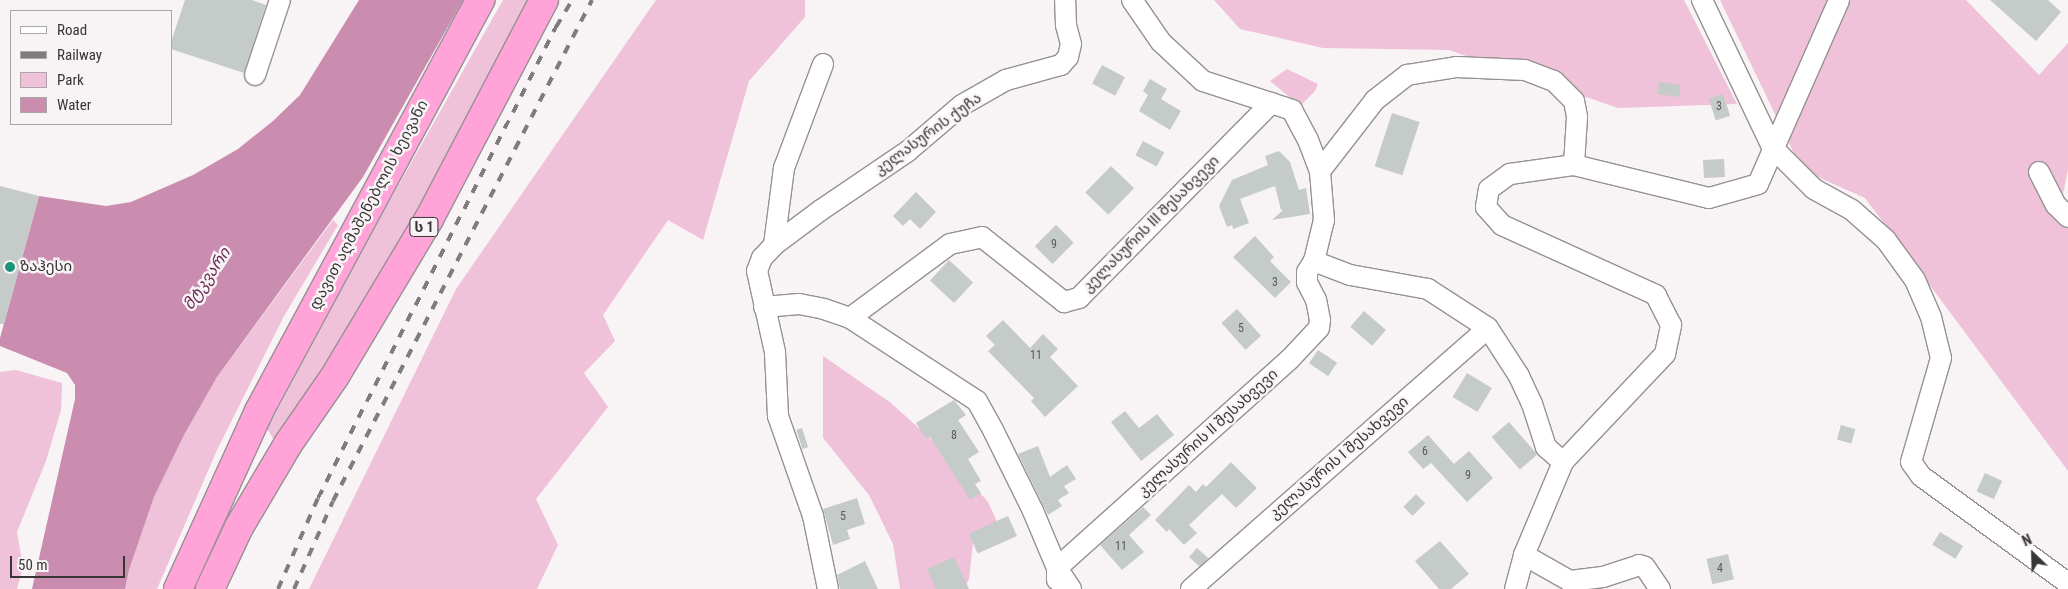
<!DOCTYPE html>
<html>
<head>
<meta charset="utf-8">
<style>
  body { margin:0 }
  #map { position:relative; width:2068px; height:589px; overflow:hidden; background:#f8f3f5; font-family:"Roboto Condensed","Noto Sans Georgian",sans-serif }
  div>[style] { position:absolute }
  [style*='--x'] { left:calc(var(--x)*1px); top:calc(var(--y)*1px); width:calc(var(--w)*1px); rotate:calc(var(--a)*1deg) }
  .green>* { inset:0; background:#efc2da }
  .water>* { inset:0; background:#ca8caf }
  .building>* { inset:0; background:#c5cbc9; transform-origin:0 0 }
  .roads { filter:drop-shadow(1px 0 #969193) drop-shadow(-1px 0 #969193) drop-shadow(0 1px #969193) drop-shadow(0 -1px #969193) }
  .minor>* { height:20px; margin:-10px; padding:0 10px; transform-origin:10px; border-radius:10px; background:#fff }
  .highway>* { height:28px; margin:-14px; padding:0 14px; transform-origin:14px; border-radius:14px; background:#ffa3d8 }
  .rail>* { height:4px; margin-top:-2px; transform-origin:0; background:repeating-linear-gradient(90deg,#7f7c7d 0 9px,transparent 0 18px) }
  .dots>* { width:14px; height:14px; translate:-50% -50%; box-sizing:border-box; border:2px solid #f8f3f5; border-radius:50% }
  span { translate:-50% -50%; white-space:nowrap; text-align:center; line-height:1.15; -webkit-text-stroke:5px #f8f3f5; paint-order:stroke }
  .number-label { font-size:12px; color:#5a5a5b }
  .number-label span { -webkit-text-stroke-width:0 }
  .shield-label span { padding:1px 4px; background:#f8f3f5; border:1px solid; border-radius:4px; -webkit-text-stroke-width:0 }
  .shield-label { font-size:14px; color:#373536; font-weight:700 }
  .street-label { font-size:15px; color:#373536 }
  .poi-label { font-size:15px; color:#373536 }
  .left { translate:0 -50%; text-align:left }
  .water-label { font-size:16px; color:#6f2755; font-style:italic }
  .legend { position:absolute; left:10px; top:10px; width:162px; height:115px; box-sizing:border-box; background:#f8f3f5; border:1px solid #aba7a9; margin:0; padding:6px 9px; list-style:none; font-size:15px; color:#373536 }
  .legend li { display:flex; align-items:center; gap:10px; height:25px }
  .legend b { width:25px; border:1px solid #aba7a9 }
  .north { position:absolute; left:2008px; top:529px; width:50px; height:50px; -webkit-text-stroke:4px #f8f3f5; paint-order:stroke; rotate:336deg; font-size:14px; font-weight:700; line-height:20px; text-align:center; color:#373536 }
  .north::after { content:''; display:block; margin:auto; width:18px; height:22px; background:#373536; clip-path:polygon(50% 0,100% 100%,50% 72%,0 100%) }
  .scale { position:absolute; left:10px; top:556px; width:115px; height:22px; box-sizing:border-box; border:2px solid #373536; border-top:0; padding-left:6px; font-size:15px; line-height:18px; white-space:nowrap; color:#373536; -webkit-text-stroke:4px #f8f3f5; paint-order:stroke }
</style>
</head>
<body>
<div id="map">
  <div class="green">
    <i style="clip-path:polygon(503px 0,530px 0,441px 168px,367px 296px,308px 390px,274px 440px,267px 429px,384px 211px)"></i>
    <i style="clip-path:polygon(656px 0,805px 0,805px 17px,749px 81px,703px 240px,668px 220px,603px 315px,615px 341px,584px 373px,608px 407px,536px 499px,558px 545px,537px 589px,309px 589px,456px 289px)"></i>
    <i style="clip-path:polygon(1214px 0,1684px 0,1737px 104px,1618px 108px,1449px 50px,1323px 48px,1240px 29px)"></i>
    <i style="clip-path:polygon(1720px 0,1966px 0,2039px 75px,2068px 43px,2068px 169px,2060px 209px,2068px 220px,2068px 471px,1865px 198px,1802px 170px)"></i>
    <i style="clip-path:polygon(1287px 69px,1318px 84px,1315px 91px,1300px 106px,1270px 81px)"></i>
    <i style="clip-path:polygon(333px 220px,338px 225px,283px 318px,217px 450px,157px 589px,125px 589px,129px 570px,154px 497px,184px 435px,217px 377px)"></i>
    <i style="clip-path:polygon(823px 356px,891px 403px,942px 449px,988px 502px,998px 524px,974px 535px,969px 579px,964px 589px,900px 589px,893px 544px,869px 495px,823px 438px)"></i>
    <i style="clip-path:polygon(16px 370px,62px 383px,61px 410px,46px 461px,17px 532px,23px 567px,17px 589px,0 589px,0 372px)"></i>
  </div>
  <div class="water">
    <i style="clip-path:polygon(359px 0,463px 0,363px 177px,217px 377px,184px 435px,154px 497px,129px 570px,125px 589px,32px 589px,75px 399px,75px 385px,67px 373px,0 346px,0 338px,39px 196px,106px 206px,131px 202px,193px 175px,238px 149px,273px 121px,300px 95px)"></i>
  </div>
  <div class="building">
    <i style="clip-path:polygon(185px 0,252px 0,266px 5px,244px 73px,171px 49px,171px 42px)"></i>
    <i style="clip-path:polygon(1990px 0,2048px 0,2061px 12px,2036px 41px)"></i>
    <i style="left:1102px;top:65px;width:26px;height:21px;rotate:28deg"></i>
    <i style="clip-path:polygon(1150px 79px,1167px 89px,1161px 99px,1181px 111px,1170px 130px,1139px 111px,1148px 95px,1143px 91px)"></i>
    <i style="left:1659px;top:82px;width:22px;height:12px;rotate:8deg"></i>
    <i style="left:1723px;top:94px;width:23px;height:15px;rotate:72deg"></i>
    <i style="left:1392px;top:113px;width:29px;height:56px;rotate:18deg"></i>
    <i style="left:1143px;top:141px;width:24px;height:16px;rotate:28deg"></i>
    <i style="clip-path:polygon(1279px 151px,1290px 162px,1299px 190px,1306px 188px,1310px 214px,1272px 220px,1283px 210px,1281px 210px,1275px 186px,1240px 199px,1249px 223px,1233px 229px,1232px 225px,1227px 227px,1219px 206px,1232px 180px,1268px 165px,1265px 156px)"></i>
    <i style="left:1724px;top:159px;width:18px;height:21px;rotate:87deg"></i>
    <i style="left:1111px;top:166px;width:32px;height:37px;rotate:44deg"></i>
    <i style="clip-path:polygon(0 186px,39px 196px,4px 324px,0 324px)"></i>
    <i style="clip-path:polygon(916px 192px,936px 212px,920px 229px,910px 219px,903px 226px,893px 216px)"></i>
    <i style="left:1056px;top:225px;width:25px;height:30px;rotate:45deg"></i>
    <i style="clip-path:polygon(1255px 236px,1274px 257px,1270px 261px,1291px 282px,1275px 298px,1233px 257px)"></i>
    <i style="left:949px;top:260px;width:33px;height:28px;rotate:43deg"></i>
    <i style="left:1237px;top:309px;width:36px;height:21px;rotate:48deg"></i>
    <i style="left:1364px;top:311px;width:29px;height:21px;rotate:41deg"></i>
    <i style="clip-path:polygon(1003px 320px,1030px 348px,1043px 334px,1058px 349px,1050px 357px,1078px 386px,1045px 417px,1031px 401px,1034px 398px,988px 351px,995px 345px,986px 336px)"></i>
    <i style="left:1318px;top:350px;width:23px;height:16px;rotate:34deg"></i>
    <i style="left:1467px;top:373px;width:29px;height:28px;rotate:31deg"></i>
    <i style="clip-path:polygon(954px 400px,966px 415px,958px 420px,979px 452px,968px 459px,981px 481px,975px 484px,981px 493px,970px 500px,930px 437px,926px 439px,916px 423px)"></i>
    <i style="clip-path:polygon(1125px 411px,1139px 428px,1157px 414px,1174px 435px,1141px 461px,1111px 422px)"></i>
    <i style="left:1509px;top:422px;width:43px;height:23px;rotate:49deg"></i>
    <i style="left:1841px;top:425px;width:15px;height:15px;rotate:16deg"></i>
    <i style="left:802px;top:428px;width:20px;height:6px;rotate:72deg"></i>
    <i style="clip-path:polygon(1428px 435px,1454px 464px,1469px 451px,1493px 478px,1467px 502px,1431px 463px,1423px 469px,1408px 452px)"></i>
    <i style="clip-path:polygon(1038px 446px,1050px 477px,1067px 465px,1076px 479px,1064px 486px,1069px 493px,1058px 500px,1062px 506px,1048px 515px,1018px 454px)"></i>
    <i style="clip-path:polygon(1231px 462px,1257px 488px,1236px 508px,1222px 494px,1189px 525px,1197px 533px,1184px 545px,1169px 529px,1167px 532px,1155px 520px,1189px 485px,1196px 492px,1203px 484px,1206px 487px)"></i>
    <i style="left:1985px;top:473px;width:19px;height:20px;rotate:25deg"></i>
    <i style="left:1416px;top:494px;width:13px;height:18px;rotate:45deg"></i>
    <i style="clip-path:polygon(857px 498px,865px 524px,847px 530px,850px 539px,833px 545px,823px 509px)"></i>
    <i style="clip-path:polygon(1143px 507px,1151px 515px,1129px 535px,1144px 552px,1122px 570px,1100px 545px)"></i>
    <i style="left:1008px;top:516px;width:22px;height:43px;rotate:66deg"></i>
    <i style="left:1940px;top:532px;width:27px;height:15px;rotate:31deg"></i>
    <i style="clip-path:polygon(1440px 541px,1469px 574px,1451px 589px,1439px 589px,1415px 561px)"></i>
    <i style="left:1197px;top:548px;width:15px;height:12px;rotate:42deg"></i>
    <i style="left:1728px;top:554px;width:26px;height:22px;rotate:77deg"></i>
    <i style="clip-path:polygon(954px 557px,969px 589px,936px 589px,927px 569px)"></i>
    <i style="clip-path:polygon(865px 561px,878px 589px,840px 589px,837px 575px)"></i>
  </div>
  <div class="roads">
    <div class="minor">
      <i style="--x:1132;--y:0;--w:51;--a:55.4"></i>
      <i style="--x:1161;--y:42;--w:57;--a:42.9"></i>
      <i style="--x:1203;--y:81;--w:94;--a:18"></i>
      <i style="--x:1292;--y:110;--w:34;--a:62"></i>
      <i style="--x:1308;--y:140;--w:33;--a:69"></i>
      <i style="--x:1702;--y:0;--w:163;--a:64.5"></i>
      <i style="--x:1772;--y:147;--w:59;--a:45"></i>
      <i style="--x:1814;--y:189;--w:43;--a:28.9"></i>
      <i style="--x:1852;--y:210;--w:45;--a:41.4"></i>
      <i style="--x:1886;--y:240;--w:49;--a:54.1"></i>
      <i style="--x:1915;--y:280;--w:40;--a:66.6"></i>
      <i style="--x:1931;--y:317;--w:42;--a:76.3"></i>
      <i style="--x:1941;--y:358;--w:108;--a:106.1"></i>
      <i style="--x:1911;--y:462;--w:17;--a:54"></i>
      <i style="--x:1921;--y:476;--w:182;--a:36.1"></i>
      <i style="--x:255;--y:75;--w:79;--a:-71.6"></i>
      <i style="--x:2039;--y:172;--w:37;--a:63"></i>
      <i style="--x:2056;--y:205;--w:17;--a:45"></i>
      <i style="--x:774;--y:245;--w:78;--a:-82.6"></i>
      <i style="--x:784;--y:168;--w:111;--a:-69.4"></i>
      <i style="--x:764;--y:307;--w:35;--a:-5"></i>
      <i style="--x:799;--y:304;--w:25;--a:11"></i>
      <i style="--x:824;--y:309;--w:28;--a:19"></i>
      <i style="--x:850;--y:318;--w:152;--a:33.2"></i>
      <i style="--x:977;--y:401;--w:35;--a:61"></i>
      <i style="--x:994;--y:432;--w:88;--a:63.7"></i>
      <i style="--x:1033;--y:511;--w:62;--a:67.2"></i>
      <i style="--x:1057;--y:568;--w:25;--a:56"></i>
      <i style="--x:850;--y:318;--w:124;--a:-36.5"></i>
      <i style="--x:950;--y:244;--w:33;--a:-12"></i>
      <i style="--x:982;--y:237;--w:105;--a:38.4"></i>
      <i style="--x:1064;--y:302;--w:16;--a:-15"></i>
      <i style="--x:1079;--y:298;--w:274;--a:-45.4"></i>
      <i style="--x:1563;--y:462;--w:23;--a:-139"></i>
      <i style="--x:1546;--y:447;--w:45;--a:-108"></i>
      <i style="--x:1532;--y:404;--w:31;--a:-115"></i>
      <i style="--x:1519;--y:376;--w:57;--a:-122.9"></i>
      <i style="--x:1488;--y:328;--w:72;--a:-147"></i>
      <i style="--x:1428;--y:289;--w:79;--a:-169.8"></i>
      <i style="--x:1350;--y:275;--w:39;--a:-159"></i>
      <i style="--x:1314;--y:261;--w:42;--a:-76.3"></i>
      <i style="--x:1324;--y:220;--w:49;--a:-94.7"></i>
      <i style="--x:1320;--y:171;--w:90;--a:-52.2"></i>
      <i style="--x:1375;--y:100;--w:41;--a:-38"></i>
      <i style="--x:1407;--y:75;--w:51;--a:-9.1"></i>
      <i style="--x:1457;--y:67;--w:68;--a:2.5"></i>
      <i style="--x:1525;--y:70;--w:31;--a:21"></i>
      <i style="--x:1554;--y:81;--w:28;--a:45"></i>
      <i style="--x:1574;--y:101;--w:16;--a:79"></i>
      <i style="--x:1577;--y:117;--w:48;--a:93.6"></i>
      <i style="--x:1524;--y:555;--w:53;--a:29.5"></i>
      <i style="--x:1570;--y:581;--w:33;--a:-7"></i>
      <i style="--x:1603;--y:577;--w:38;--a:-18"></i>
      <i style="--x:1639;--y:565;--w:6;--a:18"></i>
      <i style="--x:1645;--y:567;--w:27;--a:56"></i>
      <i style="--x:1057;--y:580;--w:12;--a:-90"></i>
      <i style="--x:1057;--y:568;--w:313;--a:-41.9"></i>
      <i style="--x:1290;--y:359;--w:42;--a:-46.9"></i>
      <i style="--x:1319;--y:328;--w:8;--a:-83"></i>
      <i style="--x:1320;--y:320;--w:20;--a:-101"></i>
      <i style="--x:1316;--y:300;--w:20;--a:-117"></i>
      <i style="--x:1307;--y:282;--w:10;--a:-90"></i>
      <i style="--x:1307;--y:272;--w:13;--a:-58"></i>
      <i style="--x:828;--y:589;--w:75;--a:-101.6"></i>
      <i style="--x:813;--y:516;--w:106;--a:-109.3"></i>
      <i style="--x:778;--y:416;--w:64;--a:-92.7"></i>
      <i style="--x:775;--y:352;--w:83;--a:-102.5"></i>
      <i style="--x:757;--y:271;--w:14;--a:-69"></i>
      <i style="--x:762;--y:258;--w:18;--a:-47"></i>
      <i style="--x:774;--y:245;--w:59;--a:-36.7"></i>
      <i style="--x:821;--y:210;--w:105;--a:-34.1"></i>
      <i style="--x:908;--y:151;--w:71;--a:-40.4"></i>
      <i style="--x:962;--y:105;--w:51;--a:-29.6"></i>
      <i style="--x:1006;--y:80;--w:57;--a:-15.3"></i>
      <i style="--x:1061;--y:65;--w:11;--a:-49"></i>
      <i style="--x:1068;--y:57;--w:13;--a:-77"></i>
      <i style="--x:1071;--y:44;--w:20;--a:-105"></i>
      <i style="--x:1066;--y:25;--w:25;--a:-92"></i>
      <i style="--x:1191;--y:589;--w:395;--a:-41.3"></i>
      <i style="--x:1515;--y:589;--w:35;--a:-75"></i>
      <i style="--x:1524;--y:555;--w:101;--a:-67.2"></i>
      <i style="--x:1563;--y:462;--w:149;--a:-46.6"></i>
      <i style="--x:1665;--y:354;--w:30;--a:-78"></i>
      <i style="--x:1671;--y:325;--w:34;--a:-117"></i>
      <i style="--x:1656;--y:295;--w:169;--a:-155.6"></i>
      <i style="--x:1502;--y:225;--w:24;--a:-132"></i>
      <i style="--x:1486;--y:207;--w:18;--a:-81"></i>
      <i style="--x:1489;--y:189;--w:26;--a:-36"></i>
      <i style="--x:1510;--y:174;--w:65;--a:-8"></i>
      <i style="--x:1574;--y:165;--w:139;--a:13.7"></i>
      <i style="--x:1709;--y:198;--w:51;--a:-15.9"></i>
      <i style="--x:1758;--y:184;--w:201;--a:-66.2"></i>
    </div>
    <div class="highway">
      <i style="--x:178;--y:589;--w:196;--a:-65.5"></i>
      <i style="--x:259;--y:411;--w:467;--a:-61.7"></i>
      <i style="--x:210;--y:589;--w:68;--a:-64.9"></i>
      <i style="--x:239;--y:527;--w:96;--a:-59.4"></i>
      <i style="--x:288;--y:444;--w:83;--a:-55.3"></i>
      <i style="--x:335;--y:376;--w:183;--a:-59.1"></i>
      <i style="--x:429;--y:219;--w:247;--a:-62.3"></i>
    </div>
  </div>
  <div class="rail">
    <i style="--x:278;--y:589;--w:99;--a:-66.3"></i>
    <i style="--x:318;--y:498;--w:528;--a:-63.19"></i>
    <i style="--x:556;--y:27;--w:31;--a:-59"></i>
    <i style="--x:294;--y:589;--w:96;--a:-66.1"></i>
    <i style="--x:333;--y:501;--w:564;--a:-62.66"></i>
  </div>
  <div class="dots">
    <i style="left:10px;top:267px;background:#1a957c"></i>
  </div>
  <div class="number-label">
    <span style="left:1719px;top:107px">3</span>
    <span style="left:1054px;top:245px">9</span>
    <span style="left:1275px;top:283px">3</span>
    <span style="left:1241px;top:329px">5</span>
    <span style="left:1036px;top:356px">11</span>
    <span style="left:954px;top:436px">8</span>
    <span style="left:1425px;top:452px">6</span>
    <span style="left:1468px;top:476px">9</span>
    <span style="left:843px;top:517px">5</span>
    <span style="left:1121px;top:547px">11</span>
    <span style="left:1720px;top:569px">4</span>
  </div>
  <div class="shield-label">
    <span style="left:424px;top:227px">ს 1</span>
  </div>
  <div class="street-label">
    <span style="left:928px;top:134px;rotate:-36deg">კელასურის ქუჩა</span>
    <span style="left:369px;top:205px;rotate:-62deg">დავით აღმაშენებლის ხეივანი</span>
    <span style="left:1151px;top:224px;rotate:-45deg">კელასურის III შესახვევი</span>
    <span style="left:1208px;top:433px;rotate:-42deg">კელასურის II შესახვევი</span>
    <span style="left:1339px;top:458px;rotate:-41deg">კელასურის I შესახვევი</span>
  </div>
  <div class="poi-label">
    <span class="left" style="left:20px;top:267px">ზაჰესი</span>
  </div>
  <div class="water-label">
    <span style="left:207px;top:279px;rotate:-56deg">მტკვარი</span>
  </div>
  <ul class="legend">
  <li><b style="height:6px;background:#fff"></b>Road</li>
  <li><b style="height:6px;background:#7f7c7d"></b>Railway</li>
  <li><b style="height:14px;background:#efc2da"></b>Park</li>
  <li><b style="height:14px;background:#ca8caf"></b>Water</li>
  </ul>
  <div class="north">N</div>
  <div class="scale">50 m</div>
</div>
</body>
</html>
